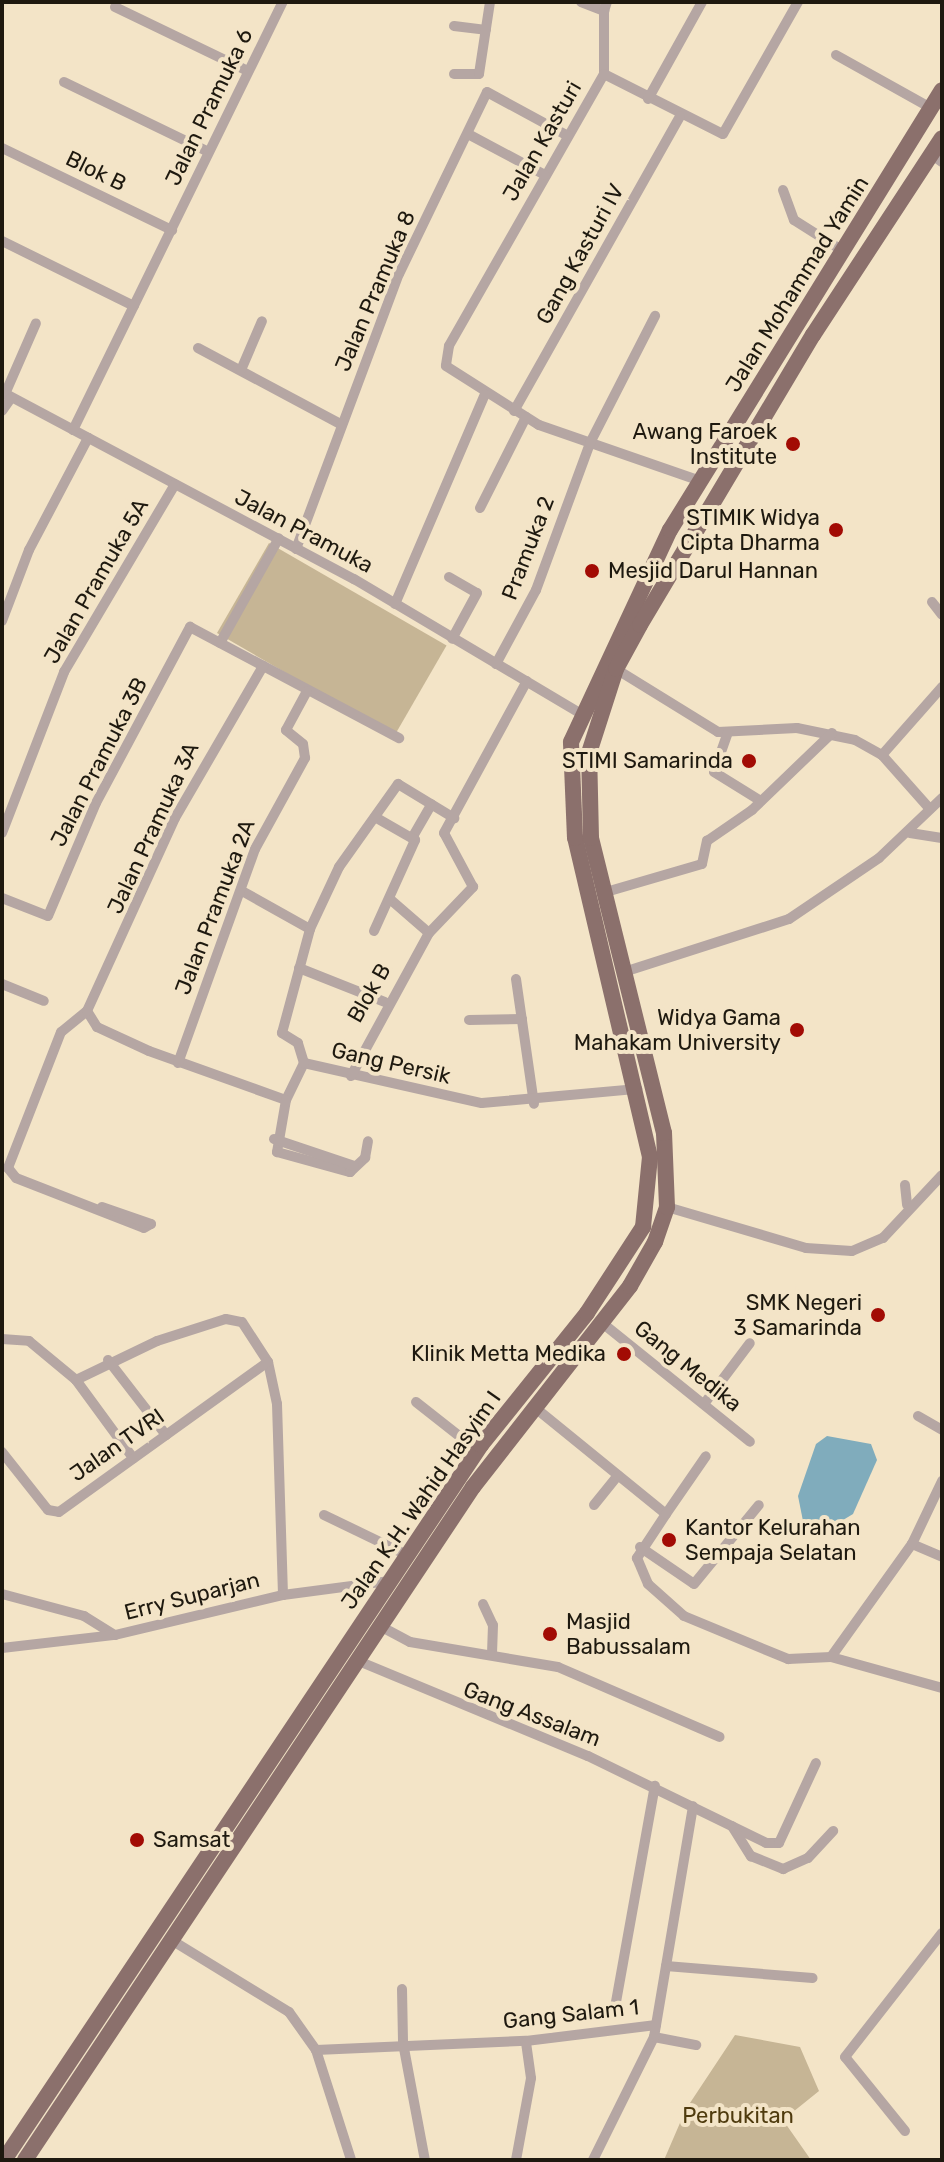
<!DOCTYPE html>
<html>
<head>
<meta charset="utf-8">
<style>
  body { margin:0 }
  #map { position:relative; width:944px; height:2162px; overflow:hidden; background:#f3e4c7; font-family:Rubik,sans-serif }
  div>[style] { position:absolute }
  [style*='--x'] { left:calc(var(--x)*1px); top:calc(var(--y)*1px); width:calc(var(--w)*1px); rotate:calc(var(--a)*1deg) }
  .green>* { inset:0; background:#c6b595; transform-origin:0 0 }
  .water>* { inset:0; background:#80acbc }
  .street>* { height:10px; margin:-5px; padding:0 5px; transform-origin:5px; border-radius:5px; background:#b5a6a3 }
  .primary>* { height:16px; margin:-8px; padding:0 8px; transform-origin:8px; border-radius:8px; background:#8b706c }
  .dots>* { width:22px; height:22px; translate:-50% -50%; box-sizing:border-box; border:4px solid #f3e4c7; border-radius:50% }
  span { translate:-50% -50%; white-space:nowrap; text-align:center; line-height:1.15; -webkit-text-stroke:8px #f3e4c7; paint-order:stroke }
  .street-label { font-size:22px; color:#1e190f }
  .poi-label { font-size:22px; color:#1e190f }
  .right { translate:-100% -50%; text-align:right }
  .left { translate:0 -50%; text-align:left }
  .park-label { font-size:22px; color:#4f3b0e }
  .frame { position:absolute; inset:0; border:4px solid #1e190f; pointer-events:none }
</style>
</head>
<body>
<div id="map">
  <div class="green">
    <i style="left:269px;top:543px;width:205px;height:104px;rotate:30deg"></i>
    <i style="clip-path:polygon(735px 2035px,800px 2047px,819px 2091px,783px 2120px,811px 2160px,664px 2160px,686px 2109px)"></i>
  </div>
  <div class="water">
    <i style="clip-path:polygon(827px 1436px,871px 1444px,877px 1460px,853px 1514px,820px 1534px,803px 1521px,798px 1496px,816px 1444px)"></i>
  </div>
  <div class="street">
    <i style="--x:581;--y:2;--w:25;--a:21"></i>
    <i style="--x:604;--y:11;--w:9;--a:-72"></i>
    <i style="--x:115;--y:7;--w:148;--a:25.7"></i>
    <i style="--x:604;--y:11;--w:63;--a:90"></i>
    <i style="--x:604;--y:74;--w:313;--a:119.7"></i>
    <i style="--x:449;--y:346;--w:20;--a:99"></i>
    <i style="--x:446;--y:366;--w:110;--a:32.4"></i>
    <i style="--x:539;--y:425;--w:171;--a:19.1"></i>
    <i style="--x:454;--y:26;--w:32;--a:7"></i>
    <i style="--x:836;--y:55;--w:109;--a:29.2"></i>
    <i style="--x:454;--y:74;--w:25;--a:0"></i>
    <i style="--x:479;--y:74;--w:73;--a:-81.3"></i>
    <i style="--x:604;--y:74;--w:133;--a:26.8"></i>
    <i style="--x:723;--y:134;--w:152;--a:-60.4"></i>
    <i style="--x:64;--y:82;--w:159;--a:25.8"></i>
    <i style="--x:648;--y:99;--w:111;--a:-60.9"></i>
    <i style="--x:468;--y:134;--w:87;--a:28"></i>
    <i style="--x:2;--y:148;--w:189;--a:25.8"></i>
    <i style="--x:932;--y:155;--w:12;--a:35"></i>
    <i style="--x:783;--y:190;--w:32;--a:70"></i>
    <i style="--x:794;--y:220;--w:58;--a:32.3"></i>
    <i style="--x:2;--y:241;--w:147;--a:26.2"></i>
    <i style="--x:198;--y:348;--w:163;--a:28.1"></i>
    <i style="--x:241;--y:370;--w:53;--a:-66.8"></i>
    <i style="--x:2;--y:392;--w:399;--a:28"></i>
    <i style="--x:354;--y:579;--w:264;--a:30.7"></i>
    <i style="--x:5;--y:394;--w:77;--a:-66.4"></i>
    <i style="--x:2;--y:411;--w:16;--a:-55"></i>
    <i style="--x:514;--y:411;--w:338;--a:-60.6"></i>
    <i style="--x:73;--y:430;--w:477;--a:-63.9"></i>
    <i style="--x:480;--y:508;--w:102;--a:-63.2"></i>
    <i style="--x:296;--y:549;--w:294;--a:-69.5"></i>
    <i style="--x:399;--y:274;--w:202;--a:-64.2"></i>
    <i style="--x:487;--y:92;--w:92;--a:28.5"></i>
    <i style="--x:449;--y:577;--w:32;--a:30"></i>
    <i style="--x:477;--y:593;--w:52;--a:118.5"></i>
    <i style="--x:932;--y:602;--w:16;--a:52"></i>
    <i style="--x:395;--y:604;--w:228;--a:-66.8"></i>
    <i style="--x:2;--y:621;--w:76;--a:-69.2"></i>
    <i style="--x:29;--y:550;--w:127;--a:-62.2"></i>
    <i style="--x:220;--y:643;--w:120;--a:-60.7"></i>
    <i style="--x:496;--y:664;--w:84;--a:-61.6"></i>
    <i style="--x:536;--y:590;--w:157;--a:-69.8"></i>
    <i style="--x:590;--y:443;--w:143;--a:-62.9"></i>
    <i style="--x:616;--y:669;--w:120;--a:31.7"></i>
    <i style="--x:718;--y:732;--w:79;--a:-2.9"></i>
    <i style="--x:797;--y:728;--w:59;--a:11.7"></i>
    <i style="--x:855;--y:740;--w:31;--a:29"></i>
    <i style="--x:882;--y:755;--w:72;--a:48.4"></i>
    <i style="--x:728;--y:732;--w:42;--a:109.3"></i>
    <i style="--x:714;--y:772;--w:55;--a:31.7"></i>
    <i style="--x:882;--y:755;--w:91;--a:-48.6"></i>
    <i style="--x:2;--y:833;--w:173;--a:-68.9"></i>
    <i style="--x:64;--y:672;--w:218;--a:-59.4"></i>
    <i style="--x:910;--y:833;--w:32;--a:9"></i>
    <i style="--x:412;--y:838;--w:39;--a:-60"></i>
    <i style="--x:242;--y:891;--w:78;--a:29.2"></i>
    <i style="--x:606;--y:892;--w:100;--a:-16.3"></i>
    <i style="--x:702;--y:864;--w:24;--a:-78"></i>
    <i style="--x:707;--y:841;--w:55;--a:-34.6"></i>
    <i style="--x:752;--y:810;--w:111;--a:-43.9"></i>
    <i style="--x:2;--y:898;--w:49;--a:21.4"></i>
    <i style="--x:48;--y:916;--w:123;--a:-67"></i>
    <i style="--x:96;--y:803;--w:200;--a:-61.9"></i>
    <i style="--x:190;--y:627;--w:237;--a:28"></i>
    <i style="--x:391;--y:900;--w:50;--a:41"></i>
    <i style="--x:374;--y:931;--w:100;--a:-65.7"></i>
    <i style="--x:415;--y:840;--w:46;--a:-150.1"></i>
    <i style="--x:299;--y:968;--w:92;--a:21.6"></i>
    <i style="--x:627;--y:971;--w:170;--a:-17.8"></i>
    <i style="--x:789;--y:919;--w:109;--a:-34.1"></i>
    <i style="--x:879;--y:858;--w:87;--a:-43.6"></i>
    <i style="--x:516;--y:979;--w:126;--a:81.8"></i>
    <i style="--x:2;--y:984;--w:45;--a:22"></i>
    <i style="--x:87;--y:1011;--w:19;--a:58"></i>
    <i style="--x:97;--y:1027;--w:57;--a:24.8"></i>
    <i style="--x:149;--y:1051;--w:145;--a:19.7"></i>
    <i style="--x:286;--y:1100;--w:41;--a:-64.1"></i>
    <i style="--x:304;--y:1063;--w:182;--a:12.7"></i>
    <i style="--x:482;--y:1103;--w:156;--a:-5.2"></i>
    <i style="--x:87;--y:1011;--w:33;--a:141"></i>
    <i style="--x:61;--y:1032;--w:146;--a:111.3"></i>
    <i style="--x:8;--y:1168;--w:13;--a:51"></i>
    <i style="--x:16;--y:1178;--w:137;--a:21.3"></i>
    <i style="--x:144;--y:1228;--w:8;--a:-30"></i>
    <i style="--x:151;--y:1224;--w:52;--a:-160.9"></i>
    <i style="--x:87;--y:1011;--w:212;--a:-65.5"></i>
    <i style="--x:175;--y:818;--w:176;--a:-59.9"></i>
    <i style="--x:469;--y:1020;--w:53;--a:-1.1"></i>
    <i style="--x:178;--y:1063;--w:227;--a:-70.2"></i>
    <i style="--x:255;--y:849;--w:104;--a:-61.2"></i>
    <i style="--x:305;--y:758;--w:14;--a:-98"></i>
    <i style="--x:303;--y:744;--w:22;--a:-141"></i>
    <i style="--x:286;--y:730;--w:44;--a:-61.7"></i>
    <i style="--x:304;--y:1063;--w:21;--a:-107"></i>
    <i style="--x:298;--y:1043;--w:19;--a:-148"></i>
    <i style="--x:282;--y:1033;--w:108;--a:-74.9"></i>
    <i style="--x:310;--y:929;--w:68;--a:-64.9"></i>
    <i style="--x:339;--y:867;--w:102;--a:-54.6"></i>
    <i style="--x:398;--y:784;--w:66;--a:31.3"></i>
    <i style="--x:351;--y:1076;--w:163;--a:-61.4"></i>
    <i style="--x:429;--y:933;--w:64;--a:-46.3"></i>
    <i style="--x:473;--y:887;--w:61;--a:-118.2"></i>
    <i style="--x:444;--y:833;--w:173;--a:-61.4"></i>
    <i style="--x:286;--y:1100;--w:53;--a:99.8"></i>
    <i style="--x:277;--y:1152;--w:76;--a:15.3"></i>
    <i style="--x:350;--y:1172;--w:21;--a:-43"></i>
    <i style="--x:365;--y:1158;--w:17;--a:-80"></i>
    <i style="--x:274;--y:1139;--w:84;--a:18.6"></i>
    <i style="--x:905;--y:1185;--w:20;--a:84"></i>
    <i style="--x:667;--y:1207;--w:145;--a:16.4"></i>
    <i style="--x:806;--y:1248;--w:46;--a:3.7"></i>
    <i style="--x:852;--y:1251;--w:34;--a:-23"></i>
    <i style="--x:883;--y:1238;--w:86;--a:-46.9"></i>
    <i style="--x:601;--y:1322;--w:191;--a:38.8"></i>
    <i style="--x:2;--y:1339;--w:27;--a:4"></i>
    <i style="--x:29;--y:1341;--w:61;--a:39.7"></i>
    <i style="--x:76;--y:1380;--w:90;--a:-25.7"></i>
    <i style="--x:157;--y:1341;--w:72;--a:-17.7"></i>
    <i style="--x:226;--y:1319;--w:16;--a:11"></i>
    <i style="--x:242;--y:1322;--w:48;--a:57"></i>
    <i style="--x:268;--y:1362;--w:43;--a:77.9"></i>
    <i style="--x:277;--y:1404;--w:191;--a:88.2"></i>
    <i style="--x:108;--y:1360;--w:95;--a:52.3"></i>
    <i style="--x:76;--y:1380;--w:97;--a:53.8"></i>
    <i style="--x:416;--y:1402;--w:78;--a:38.2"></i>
    <i style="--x:704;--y:1404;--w:76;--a:-53"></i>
    <i style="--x:533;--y:1406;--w:171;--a:39.1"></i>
    <i style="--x:666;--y:1514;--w:53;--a:123.4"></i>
    <i style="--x:637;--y:1558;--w:28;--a:67"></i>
    <i style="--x:648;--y:1584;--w:48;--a:41.6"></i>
    <i style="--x:684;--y:1616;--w:113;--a:22.5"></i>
    <i style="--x:788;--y:1659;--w:43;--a:-2.7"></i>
    <i style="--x:831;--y:1657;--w:115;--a:15.6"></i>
    <i style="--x:918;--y:1416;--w:28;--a:30"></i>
    <i style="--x:2;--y:1452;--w:74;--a:51.6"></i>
    <i style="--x:48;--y:1510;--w:11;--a:10"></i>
    <i style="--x:59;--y:1512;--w:257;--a:-35.7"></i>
    <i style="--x:594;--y:1505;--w:38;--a:-51"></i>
    <i style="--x:666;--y:1514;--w:70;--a:-55.4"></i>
    <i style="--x:324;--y:1515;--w:92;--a:25.7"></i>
    <i style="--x:912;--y:1544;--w:33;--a:23"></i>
    <i style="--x:640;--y:1547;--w:65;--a:34.4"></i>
    <i style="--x:694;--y:1584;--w:102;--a:-50.6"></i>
    <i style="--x:2;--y:1594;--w:85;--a:15"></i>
    <i style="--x:84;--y:1616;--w:36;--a:32"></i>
    <i style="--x:483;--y:1604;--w:23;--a:65"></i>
    <i style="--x:493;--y:1625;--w:29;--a:92"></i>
    <i style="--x:380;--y:1626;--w:34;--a:28"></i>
    <i style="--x:410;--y:1642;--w:150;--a:9.6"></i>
    <i style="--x:558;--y:1667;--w:176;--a:23.4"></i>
    <i style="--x:2;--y:1648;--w:114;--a:-6.6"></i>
    <i style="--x:115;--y:1635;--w:173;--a:-13.4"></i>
    <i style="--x:283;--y:1595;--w:108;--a:-7.5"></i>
    <i style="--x:831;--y:1657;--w:139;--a:-54.4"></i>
    <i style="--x:912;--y:1544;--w:70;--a:-64.5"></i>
    <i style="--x:356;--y:1660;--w:251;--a:22.5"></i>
    <i style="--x:588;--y:1756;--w:198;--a:26"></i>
    <i style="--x:766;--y:1843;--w:13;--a:0"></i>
    <i style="--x:779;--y:1843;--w:88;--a:-65.2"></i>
    <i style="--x:732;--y:1826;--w:36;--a:58"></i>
    <i style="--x:751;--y:1856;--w:35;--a:22"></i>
    <i style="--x:783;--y:1869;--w:27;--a:-24"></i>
    <i style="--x:808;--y:1858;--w:37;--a:-47"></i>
    <i style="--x:173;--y:1941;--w:136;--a:31.5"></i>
    <i style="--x:289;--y:2012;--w:47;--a:54.6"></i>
    <i style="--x:316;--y:2050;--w:115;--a:72.3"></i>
    <i style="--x:666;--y:1966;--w:147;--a:4.7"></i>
    <i style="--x:402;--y:1989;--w:54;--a:88.9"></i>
    <i style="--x:403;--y:2043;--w:119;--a:79.4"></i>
    <i style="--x:614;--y:2013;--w:231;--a:-79.8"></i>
    <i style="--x:654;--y:2037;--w:43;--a:10.8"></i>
    <i style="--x:316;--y:2050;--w:210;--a:-2.5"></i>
    <i style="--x:526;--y:2041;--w:131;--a:-7"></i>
    <i style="--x:905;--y:2131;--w:95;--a:-129"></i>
    <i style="--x:845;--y:2057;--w:157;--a:-52"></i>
    <i style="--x:516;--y:2160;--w:83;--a:-79.6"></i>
    <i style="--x:531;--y:2078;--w:37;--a:-98"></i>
    <i style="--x:593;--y:2160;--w:137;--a:-63.6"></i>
    <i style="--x:654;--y:2037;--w:234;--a:-80.4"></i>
  </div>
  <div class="primary">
    <i style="--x:4;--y:2160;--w:860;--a:-56.29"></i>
    <i style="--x:481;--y:1445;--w:169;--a:-51.2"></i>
    <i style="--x:587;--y:1313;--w:103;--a:-56.9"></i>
    <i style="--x:643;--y:1227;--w:70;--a:-84.3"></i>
    <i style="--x:650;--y:1157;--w:328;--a:-103.2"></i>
    <i style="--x:575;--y:838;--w:96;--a:-92.4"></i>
    <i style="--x:571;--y:742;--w:234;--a:-65"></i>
    <i style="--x:670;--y:530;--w:517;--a:-58.28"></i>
    <i style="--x:25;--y:2160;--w:808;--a:-56.35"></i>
    <i style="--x:473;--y:1487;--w:255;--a:-52"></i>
    <i style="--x:630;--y:1286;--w:51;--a:-60.4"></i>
    <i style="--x:655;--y:1242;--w:37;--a:-71"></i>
    <i style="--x:667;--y:1207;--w:74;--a:-92.3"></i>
    <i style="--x:664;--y:1133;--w:304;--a:-103.9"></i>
    <i style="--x:591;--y:838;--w:85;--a:-91.3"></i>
    <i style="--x:589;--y:753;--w:88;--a:-72.2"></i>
    <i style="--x:616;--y:669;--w:50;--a:-61.4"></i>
    <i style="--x:640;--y:625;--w:338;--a:-59.2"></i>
    <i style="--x:813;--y:335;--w:235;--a:-56.8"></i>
  </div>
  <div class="dots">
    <i style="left:793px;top:444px;background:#a20b04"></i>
    <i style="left:836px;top:530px;background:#a20b04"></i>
    <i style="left:592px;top:571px;background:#a20b04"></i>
    <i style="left:749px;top:761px;background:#a20b04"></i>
    <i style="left:797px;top:1030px;background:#a20b04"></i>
    <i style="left:878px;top:1315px;background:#a20b04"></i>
    <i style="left:624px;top:1354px;background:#a20b04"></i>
    <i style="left:669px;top:1540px;background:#a20b04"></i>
    <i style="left:550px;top:1634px;background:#a20b04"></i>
    <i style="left:137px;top:1840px;background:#a20b04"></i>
  </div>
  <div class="street-label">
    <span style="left:209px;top:107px;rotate:-64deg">Jalan Pramuka 6</span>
    <span style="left:542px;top:141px;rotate:-60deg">Jalan Kasturi</span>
    <span style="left:96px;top:171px;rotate:26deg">Blok B</span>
    <span style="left:580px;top:254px;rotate:-61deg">Gang Kasturi IV</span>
    <span style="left:797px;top:284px;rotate:-58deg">Jalan Mohammad Yamin</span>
    <span style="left:375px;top:291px;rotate:-67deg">Jalan Pramuka 8</span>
    <span style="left:304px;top:531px;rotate:28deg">Jalan Pramuka</span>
    <span style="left:528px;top:548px;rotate:-69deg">Pramuka 2</span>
    <span style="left:96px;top:581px;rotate:-60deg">Jalan Pramuka 5A</span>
    <span style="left:99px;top:762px;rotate:-63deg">Jalan Pramuka 3B</span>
    <span style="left:153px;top:828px;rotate:-65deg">Jalan Pramuka 3A</span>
    <span style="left:215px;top:907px;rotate:-69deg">Jalan Pramuka 2A</span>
    <span style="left:369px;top:993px;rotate:-60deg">Blok B</span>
    <span style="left:391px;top:1063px;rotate:13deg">Gang Persik</span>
    <span style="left:688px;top:1366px;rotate:39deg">Gang Medika</span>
    <span style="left:117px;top:1445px;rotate:-35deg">Jalan TVRI</span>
    <span style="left:421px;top:1500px;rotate:-55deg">Jalan K.H. Wahid Hasyim I</span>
    <span style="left:192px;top:1596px;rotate:-14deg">Erry Suparjan</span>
    <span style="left:532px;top:1714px;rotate:21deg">Gang Assalam</span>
    <span style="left:571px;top:2014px;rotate:-6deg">Gang Salam 1</span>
  </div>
  <div class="poi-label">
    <span class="right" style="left:777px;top:444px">Awang Faroek<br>Institute</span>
    <span class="right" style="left:820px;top:530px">STIMIK Widya<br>Cipta Dharma</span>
    <span class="left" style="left:608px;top:571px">Mesjid Darul Hannan</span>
    <span class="right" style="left:733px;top:761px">STIMI Samarinda</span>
    <span class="right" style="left:781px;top:1030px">Widya Gama<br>Mahakam University</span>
    <span class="right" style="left:862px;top:1315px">SMK Negeri<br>3 Samarinda</span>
    <span class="right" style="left:606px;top:1354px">Klinik Metta Medika</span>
    <span class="left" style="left:685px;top:1540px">Kantor Kelurahan<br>Sempaja Selatan</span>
    <span class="left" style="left:566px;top:1634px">Masjid<br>Babussalam</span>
    <span class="left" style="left:153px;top:1840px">Samsat</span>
  </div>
  <div class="park-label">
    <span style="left:738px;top:2116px">Perbukitan</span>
  </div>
  <div class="frame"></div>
</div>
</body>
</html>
